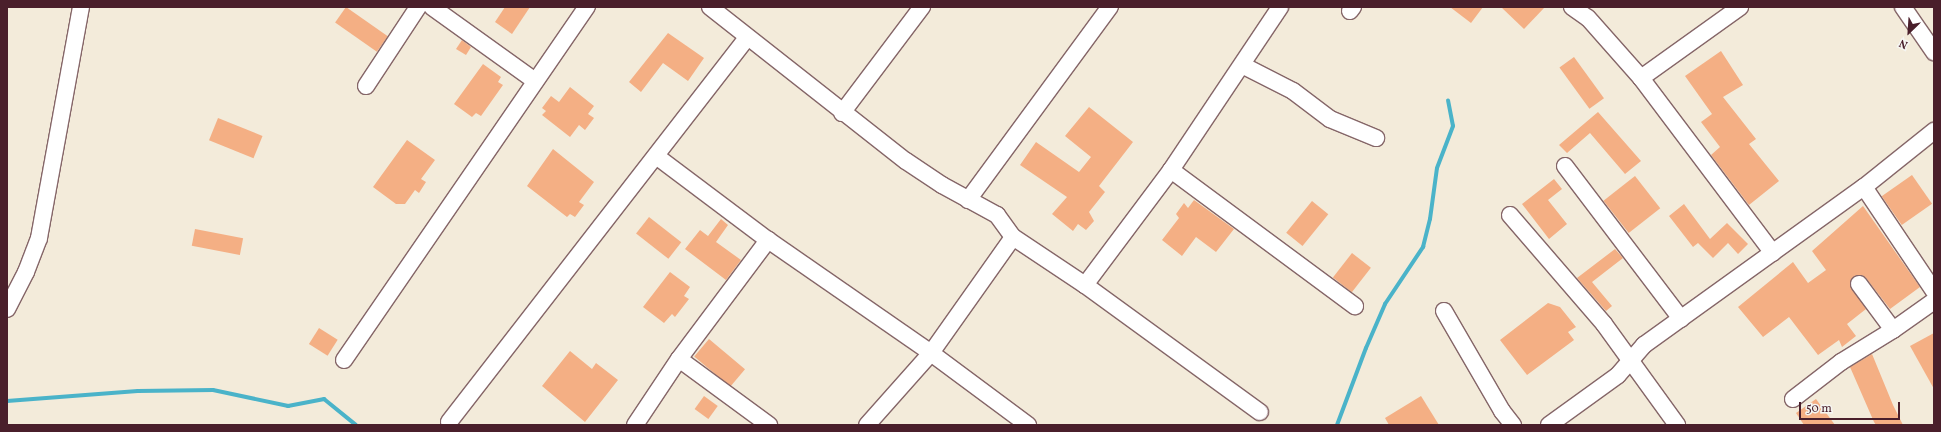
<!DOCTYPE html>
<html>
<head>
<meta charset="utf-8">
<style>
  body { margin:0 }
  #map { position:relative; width:1941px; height:432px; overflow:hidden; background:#f3ebda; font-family:Vollkorn,serif }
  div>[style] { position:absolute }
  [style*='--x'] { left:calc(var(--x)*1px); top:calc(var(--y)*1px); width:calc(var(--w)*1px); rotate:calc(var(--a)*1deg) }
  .stream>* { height:4px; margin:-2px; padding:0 2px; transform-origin:2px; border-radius:2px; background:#4ab3c9 }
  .building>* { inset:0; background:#f4af84; transform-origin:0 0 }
  .roads { filter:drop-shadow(1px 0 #856668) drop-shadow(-1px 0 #856668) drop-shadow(0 1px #856668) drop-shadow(0 -1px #856668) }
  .street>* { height:16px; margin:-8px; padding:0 8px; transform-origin:8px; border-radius:8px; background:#fff }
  span { translate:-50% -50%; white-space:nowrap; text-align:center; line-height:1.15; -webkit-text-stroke:3px #f6f6f2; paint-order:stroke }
  .frame { position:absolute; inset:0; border:8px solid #4a1f2b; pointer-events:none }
  .north { position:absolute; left:1889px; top:12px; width:40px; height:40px; -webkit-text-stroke:3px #f6f6f2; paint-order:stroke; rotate:205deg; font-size:11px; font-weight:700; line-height:16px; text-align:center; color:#4a1f2b }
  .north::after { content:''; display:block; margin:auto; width:14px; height:18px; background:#4a1f2b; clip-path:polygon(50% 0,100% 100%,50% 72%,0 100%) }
  .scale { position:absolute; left:1799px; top:402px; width:101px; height:18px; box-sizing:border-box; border:2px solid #4a1f2b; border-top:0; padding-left:5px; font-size:12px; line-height:14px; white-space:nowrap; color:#4a1f2b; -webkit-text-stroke:3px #f6f6f2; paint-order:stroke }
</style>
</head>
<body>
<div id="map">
  <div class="stream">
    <i style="--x:7;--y:401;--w:131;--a:-4.4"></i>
    <i style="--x:138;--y:391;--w:75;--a:-0.8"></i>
    <i style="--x:213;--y:390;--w:77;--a:12"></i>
    <i style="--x:288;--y:406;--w:37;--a:-11"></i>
    <i style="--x:324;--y:399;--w:41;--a:39.1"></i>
    <i style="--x:1337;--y:425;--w:82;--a:-69.4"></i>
    <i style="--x:1366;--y:348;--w:48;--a:-66.6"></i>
    <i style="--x:1385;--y:304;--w:69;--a:-56.3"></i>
    <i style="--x:1423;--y:247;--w:29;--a:-76"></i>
    <i style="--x:1430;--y:219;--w:51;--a:-82.2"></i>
    <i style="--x:1437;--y:168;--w:45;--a:-69.1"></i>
    <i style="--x:1453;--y:126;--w:26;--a:-101"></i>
  </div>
  <div class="building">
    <i style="left:346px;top:7px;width:51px;height:19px;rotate:35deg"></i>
    <i style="clip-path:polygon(505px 7px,530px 7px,512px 34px,495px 22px)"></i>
    <i style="clip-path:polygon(1450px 7px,1483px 7px,1471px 23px)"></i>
    <i style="clip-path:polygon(1501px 7px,1545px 7px,1524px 29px)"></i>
    <i style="clip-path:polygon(668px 33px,704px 58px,688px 81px,663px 63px,641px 92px,629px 82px)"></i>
    <i style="clip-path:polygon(462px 40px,471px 47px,466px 55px,456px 49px)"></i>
    <i style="clip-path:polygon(1721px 51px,1743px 85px,1723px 97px,1756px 139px,1749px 144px,1779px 181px,1749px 205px,1711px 155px,1720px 147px,1701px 122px,1712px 114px,1685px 76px)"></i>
    <i style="left:1574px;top:57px;width:51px;height:18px;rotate:54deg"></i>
    <i style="clip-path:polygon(483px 64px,501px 77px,498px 82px,503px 85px,481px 116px,476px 113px,472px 117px,454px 104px)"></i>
    <i style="clip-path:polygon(570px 87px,594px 106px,588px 114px,594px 118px,585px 130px,579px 125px,570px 137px,542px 115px,546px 111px,542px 108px,551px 96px,559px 102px)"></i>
    <i style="clip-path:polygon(1089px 107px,1133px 142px,1099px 186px,1105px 192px,1089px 212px,1094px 221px,1086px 230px,1078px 224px,1073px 231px,1052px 214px,1067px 197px,1020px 165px,1036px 142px,1079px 172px,1091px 157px,1065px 136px)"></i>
    <i style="clip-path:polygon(1598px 112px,1641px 161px,1625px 174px,1590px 133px,1567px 153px,1559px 145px)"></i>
    <i style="left:218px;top:118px;width:48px;height:24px;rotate:22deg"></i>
    <i style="clip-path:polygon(407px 140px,435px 160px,421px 179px,426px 182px,419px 193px,415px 190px,405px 204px,396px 204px,373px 187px)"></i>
    <i style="clip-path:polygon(553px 149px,594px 182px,579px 202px,584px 205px,575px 217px,570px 214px,567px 217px,527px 186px)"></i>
    <i style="left:1912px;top:175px;width:35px;height:37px;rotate:55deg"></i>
    <i style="left:1635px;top:176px;width:41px;height:40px;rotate:52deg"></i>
    <i style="clip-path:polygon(1554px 179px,1562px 189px,1548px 200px,1567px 224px,1549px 239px,1522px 204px)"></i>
    <i style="clip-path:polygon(1194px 200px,1234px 229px,1216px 252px,1196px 237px,1182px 256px,1162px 240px,1179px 218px,1176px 214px,1184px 203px,1188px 208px)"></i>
    <i style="left:1312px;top:201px;width:21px;height:41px;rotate:39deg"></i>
    <i style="clip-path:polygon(1684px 204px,1710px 239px,1727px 223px,1748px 244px,1738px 254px,1728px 243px,1713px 258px,1698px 243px,1693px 247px,1669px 216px)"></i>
    <i style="clip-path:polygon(1863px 206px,1920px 287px,1890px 309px,1866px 278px,1862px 275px,1854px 276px,1850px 285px,1866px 309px,1847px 324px,1856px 336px,1842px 347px,1839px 340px,1818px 355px,1789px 317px,1763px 337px,1738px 307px,1793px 262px,1808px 283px,1826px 270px,1812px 251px)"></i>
    <i style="left:649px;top:217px;width:41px;height:21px;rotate:38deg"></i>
    <i style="clip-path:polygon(721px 219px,728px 225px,716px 242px,741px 260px,726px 280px,685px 249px,700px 230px,708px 236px)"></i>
    <i style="left:195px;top:229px;width:49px;height:17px;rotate:11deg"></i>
    <i style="clip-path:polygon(1615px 249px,1623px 258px,1592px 282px,1612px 306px,1606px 311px,1577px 278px)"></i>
    <i style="left:1352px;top:253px;width:24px;height:31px;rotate:38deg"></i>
    <i style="clip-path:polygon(670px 272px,690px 287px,684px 296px,689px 299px,675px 317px,672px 314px,664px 323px,643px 307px)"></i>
    <i style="clip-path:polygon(1548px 303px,1560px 307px,1576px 327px,1568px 332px,1574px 340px,1527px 375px,1500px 340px)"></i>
    <i style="left:319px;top:328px;width:22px;height:19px;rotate:32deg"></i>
    <i style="clip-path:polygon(1934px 333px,1934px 389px,1910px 346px)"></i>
    <i style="left:709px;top:339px;width:47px;height:23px;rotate:40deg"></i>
    <i style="clip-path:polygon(570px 351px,592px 369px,596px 363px,618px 380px,585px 422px,542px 386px)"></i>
    <i style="clip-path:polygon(1872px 354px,1893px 405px,1903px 425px,1876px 425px,1874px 422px,1850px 367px)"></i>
    <i style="left:704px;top:396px;width:17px;height:16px;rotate:36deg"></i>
    <i style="clip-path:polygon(1421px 396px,1439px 425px,1389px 425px,1385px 418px)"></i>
    <i style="clip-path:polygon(1816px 399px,1835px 425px,1804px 425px,1796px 413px)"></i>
  </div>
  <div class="roads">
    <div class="street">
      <i style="--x:432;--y:7;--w:127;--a:35.7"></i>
      <i style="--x:710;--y:7;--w:249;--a:38.2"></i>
      <i style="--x:906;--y:161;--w:43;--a:33.7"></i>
      <i style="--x:942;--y:185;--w:63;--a:28.6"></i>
      <i style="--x:997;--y:215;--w:27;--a:54"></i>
      <i style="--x:1013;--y:237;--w:87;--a:33.7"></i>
      <i style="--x:1085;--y:285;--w:216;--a:36"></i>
      <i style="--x:1572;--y:7;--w:19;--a:35"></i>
      <i style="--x:1588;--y:18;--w:80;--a:48.5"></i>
      <i style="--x:1641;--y:78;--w:219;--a:53"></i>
      <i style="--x:1903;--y:7;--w:55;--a:55.4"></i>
      <i style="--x:1350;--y:11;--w:5;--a:-53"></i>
      <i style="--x:1242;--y:65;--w:57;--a:27"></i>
      <i style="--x:1293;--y:91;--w:46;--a:37.1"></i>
      <i style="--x:1330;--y:119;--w:50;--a:22.4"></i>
      <i style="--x:1641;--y:78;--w:122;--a:-35.6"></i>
      <i style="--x:366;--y:86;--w:95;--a:-56.6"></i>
      <i style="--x:842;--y:113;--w:133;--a:-53"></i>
      <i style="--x:656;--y:156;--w:140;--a:36.9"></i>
      <i style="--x:768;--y:240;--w:198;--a:34.7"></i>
      <i style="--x:931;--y:353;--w:121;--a:36.6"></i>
      <i style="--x:1565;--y:166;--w:192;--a:52.8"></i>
      <i style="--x:1171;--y:170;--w:229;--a:36.5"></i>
      <i style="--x:1864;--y:187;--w:125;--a:56.1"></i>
      <i style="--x:968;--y:200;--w:240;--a:-53.7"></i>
      <i style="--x:1510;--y:215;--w:144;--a:49.2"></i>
      <i style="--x:1604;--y:324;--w:125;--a:54.1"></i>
      <i style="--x:1859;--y:284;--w:57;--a:53.5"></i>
      <i style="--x:1085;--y:285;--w:144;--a:-53.2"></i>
      <i style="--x:1171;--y:170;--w:196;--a:-56.2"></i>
      <i style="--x:7;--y:309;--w:42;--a:-62.8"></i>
      <i style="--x:26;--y:272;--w:36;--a:-69"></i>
      <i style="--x:39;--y:238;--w:235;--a:-79.7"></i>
      <i style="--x:1444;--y:311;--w:116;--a:59.9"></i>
      <i style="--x:1502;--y:411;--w:18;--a:52"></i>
      <i style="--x:679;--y:359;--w:112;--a:36.3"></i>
      <i style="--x:344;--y:360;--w:429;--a:-55.5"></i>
      <i style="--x:1793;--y:399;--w:61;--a:-37.6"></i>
      <i style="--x:1841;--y:362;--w:61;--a:-31.6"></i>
      <i style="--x:1893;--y:330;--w:50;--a:-35.3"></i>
      <i style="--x:449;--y:422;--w:486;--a:-52.2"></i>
      <i style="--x:635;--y:425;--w:79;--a:-56.3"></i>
      <i style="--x:679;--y:359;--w:149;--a:-53.2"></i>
      <i style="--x:867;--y:425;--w:96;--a:-48.4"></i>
      <i style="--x:931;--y:353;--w:142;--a:-54.7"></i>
      <i style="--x:1549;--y:425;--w:85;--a:-35.9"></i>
      <i style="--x:1618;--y:375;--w:40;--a:-49"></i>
      <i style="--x:1644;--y:345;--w:271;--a:-35.7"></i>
      <i style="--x:1864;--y:187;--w:90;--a:-38.7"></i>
    </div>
  </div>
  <div class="frame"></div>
  <div class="north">N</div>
  <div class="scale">50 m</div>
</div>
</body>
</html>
